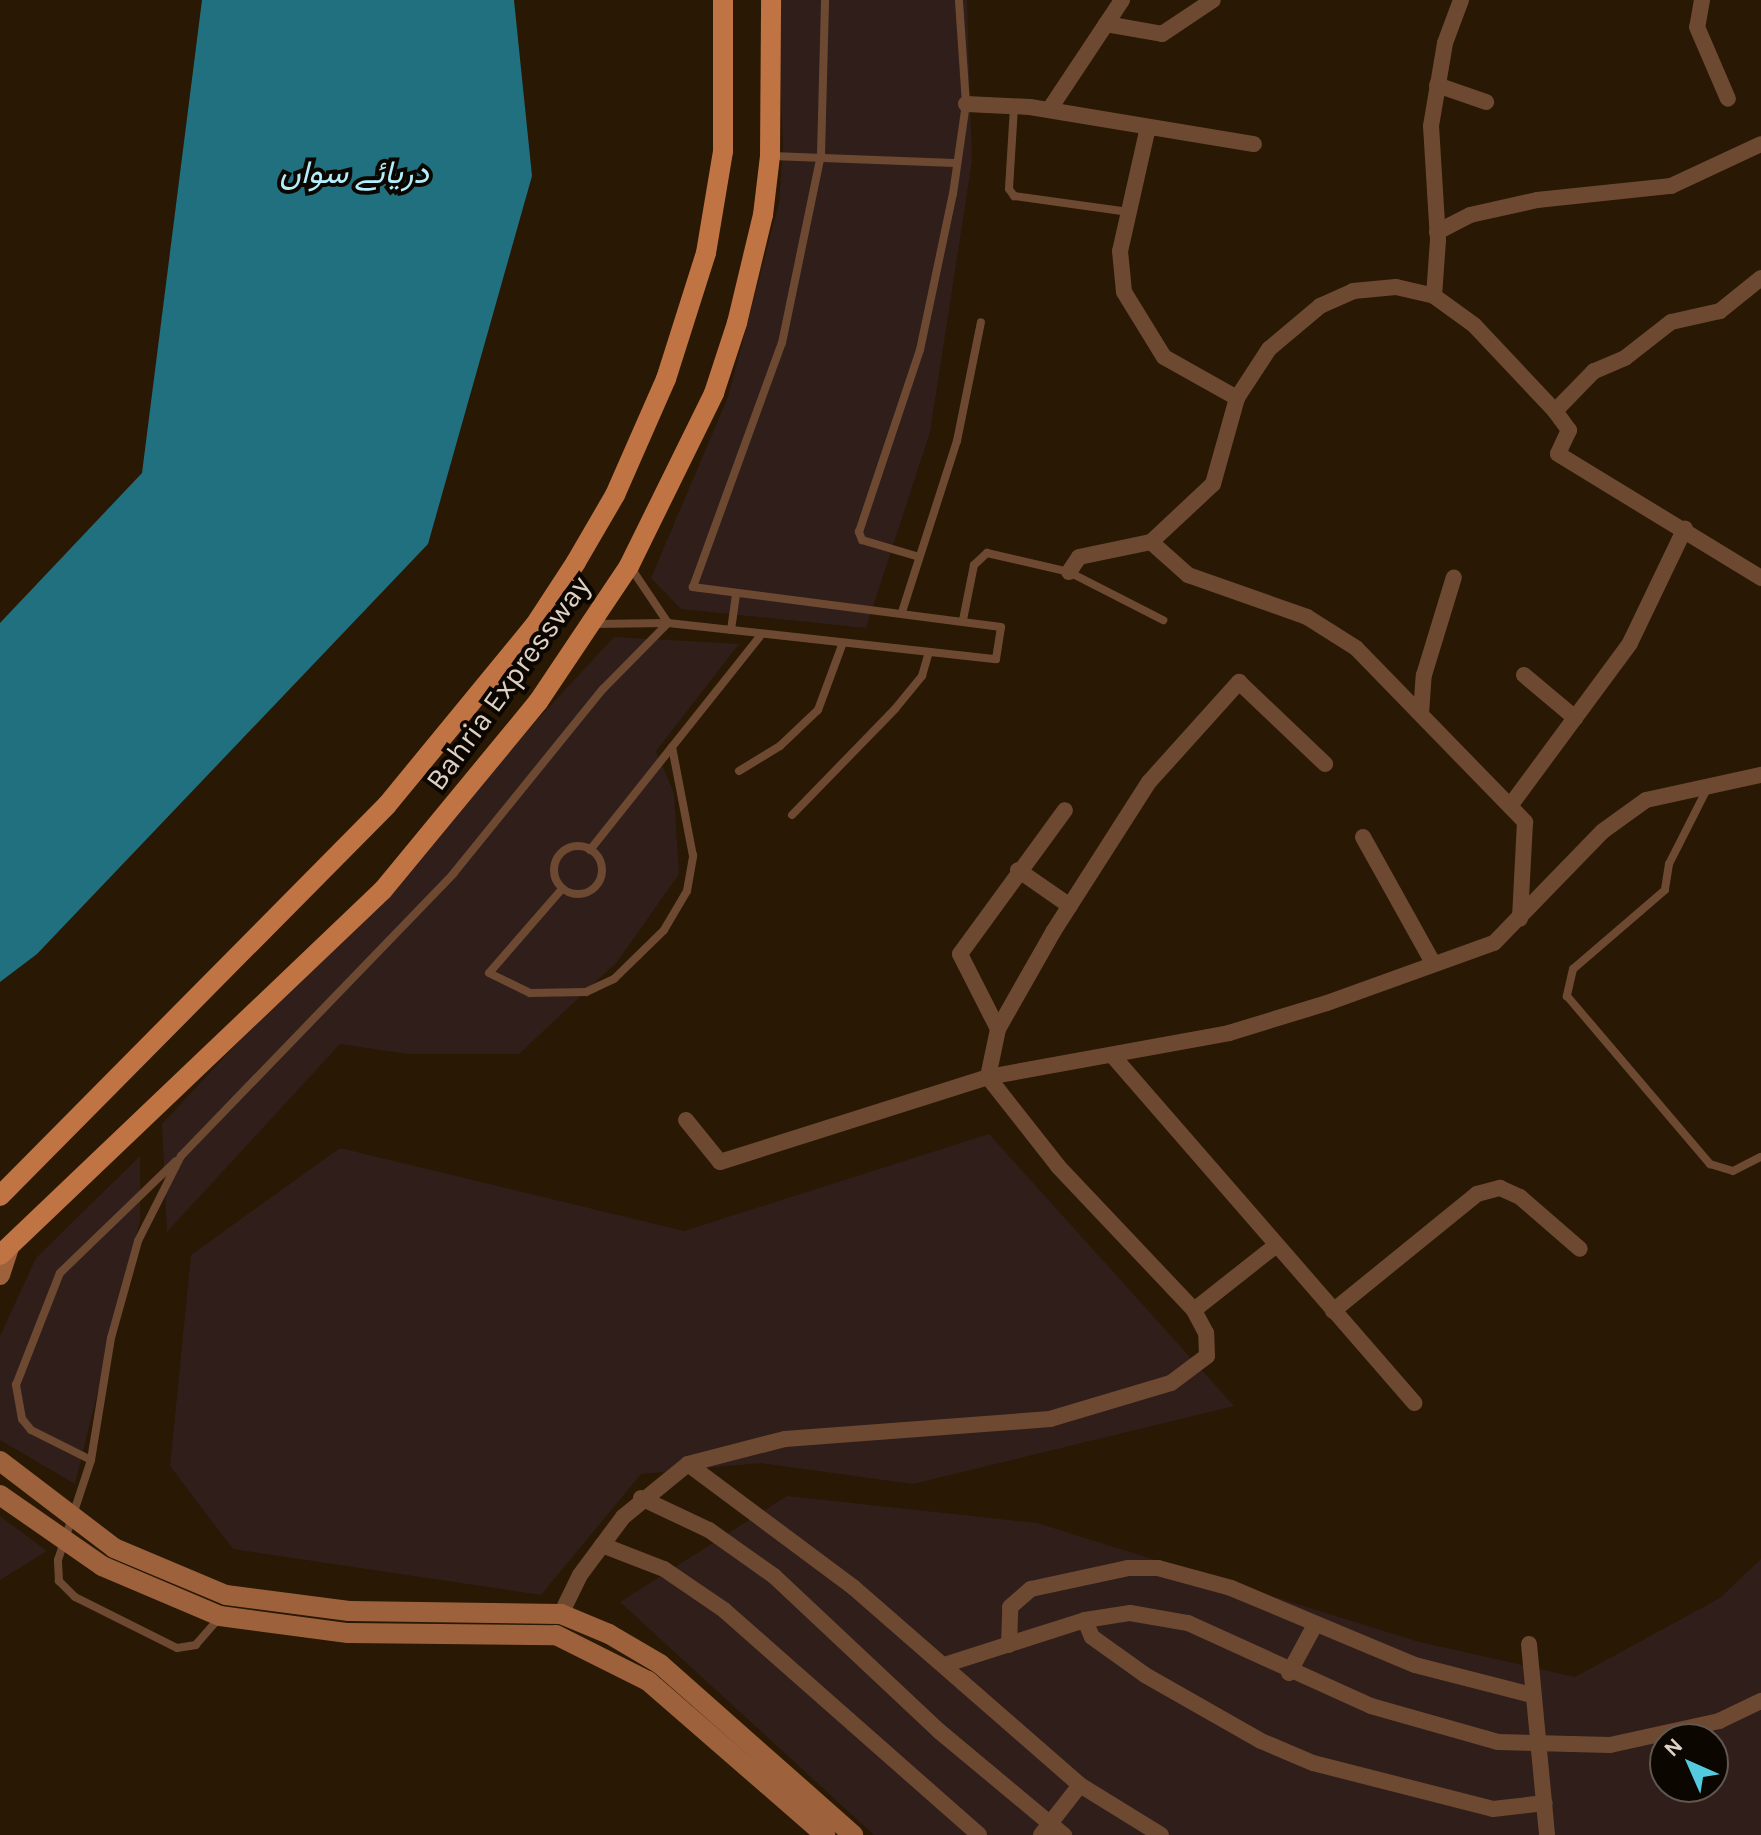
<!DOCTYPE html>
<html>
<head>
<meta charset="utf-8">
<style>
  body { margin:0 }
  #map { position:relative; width:1761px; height:1835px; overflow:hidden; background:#291803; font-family:Karla,Vazirmatn,sans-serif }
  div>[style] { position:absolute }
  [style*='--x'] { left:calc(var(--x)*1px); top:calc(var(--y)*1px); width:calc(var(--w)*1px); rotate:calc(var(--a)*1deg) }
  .commercial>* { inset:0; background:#301e1b }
  .water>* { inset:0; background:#21707f }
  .lane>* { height:8px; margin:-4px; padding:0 4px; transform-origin:4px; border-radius:4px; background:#6e4932 }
  .lane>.ring { margin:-4px; padding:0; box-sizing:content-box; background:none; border:8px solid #6e4932; border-radius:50% }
  .street>* { height:16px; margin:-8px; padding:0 8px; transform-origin:8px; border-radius:8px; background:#6e4932 }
  .secondary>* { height:20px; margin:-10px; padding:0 10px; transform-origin:10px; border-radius:10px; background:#9d613c }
  .primary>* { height:20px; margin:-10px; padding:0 10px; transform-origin:10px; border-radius:10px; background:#c17443 }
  span { translate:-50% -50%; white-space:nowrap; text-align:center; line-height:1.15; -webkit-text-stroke:8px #0c0601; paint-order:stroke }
  .street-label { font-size:30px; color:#ddd1c4 }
  .water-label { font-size:32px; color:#b2effd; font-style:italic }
  .north { position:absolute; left:1649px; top:1723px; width:80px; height:80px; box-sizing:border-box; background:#0c0601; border:2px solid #60574f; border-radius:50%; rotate:315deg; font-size:22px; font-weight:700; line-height:32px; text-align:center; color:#ddd1c4 }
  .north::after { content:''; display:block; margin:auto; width:28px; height:36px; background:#54cade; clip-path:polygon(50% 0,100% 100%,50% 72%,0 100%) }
</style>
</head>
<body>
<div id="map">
  <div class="commercial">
    <i style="clip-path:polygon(777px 0,967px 0,972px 161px,930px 432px,866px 628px,681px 609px,651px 578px,728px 397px,779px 203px,783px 146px)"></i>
    <i style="clip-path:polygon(614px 637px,739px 644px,656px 751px,674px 793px,679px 874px,617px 962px,519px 1054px,408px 1054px,340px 1044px,167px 1232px,162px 1124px)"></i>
    <i style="clip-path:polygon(989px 1134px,1234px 1406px,913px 1484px,761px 1463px,641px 1474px,541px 1595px,233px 1549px,170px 1466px,191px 1255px,340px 1148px,684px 1231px)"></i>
    <i style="clip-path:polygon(140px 1156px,140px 1220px,75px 1484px,0 1440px,0 1336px,36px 1258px)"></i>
    <i style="clip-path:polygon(evenodd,787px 1496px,1037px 1523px,1416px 1641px,1575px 1677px,1720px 1598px,1761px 1559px,1761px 1835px,874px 1835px,620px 1602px,787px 1496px,1665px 1739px,1713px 1739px,1713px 1787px,1665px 1787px,1665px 1739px)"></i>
    <i style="clip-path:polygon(0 1516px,47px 1551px,0 1580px)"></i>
  </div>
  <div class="water">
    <i style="clip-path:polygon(202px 0,514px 0,532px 176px,428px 544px,37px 954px,0 982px,0 623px,142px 473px)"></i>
  </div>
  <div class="lane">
    <i style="--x:1014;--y:107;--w:82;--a:93.5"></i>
    <i style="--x:1009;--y:189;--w:9;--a:54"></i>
    <i style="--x:1014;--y:196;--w:116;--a:7.9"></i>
    <i style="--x:772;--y:156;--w:182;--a:2.2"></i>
    <i style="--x:916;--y:556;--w:56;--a:-163.5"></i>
    <i style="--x:862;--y:540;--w:9;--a:-111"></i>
    <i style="--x:859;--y:532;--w:192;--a:-71.5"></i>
    <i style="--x:920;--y:350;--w:159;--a:-78.1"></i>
    <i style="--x:953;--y:194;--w:91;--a:-81.8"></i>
    <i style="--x:966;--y:104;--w:104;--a:-93.9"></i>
    <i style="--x:631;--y:568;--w:66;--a:56.1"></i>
    <i style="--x:668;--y:623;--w:330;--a:6.3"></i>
    <i style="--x:996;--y:659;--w:32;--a:-81"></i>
    <i style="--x:1001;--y:627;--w:311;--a:-172.6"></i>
    <i style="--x:693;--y:587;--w:260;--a:-70"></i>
    <i style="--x:782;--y:343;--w:192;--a:-78.3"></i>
    <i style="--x:821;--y:155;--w:155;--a:-88.5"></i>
    <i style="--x:902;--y:612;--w:180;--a:-72.2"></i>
    <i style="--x:957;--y:441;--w:121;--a:-78.6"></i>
    <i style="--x:963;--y:620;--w:56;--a:-78.7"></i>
    <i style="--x:974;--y:565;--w:18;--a:-43"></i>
    <i style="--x:987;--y:553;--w:84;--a:13"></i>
    <i style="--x:1069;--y:572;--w:106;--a:27.1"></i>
    <i style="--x:593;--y:624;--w:74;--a:-0.8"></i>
    <i style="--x:731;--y:630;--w:35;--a:-82"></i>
    <i style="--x:739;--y:771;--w:48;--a:-31.4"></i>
    <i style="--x:780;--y:746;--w:52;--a:-43.5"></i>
    <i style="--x:818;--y:710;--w:69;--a:-69.7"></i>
    <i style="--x:1708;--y:787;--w:86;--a:116.9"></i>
    <i style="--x:1669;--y:864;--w:26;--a:99"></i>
    <i style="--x:1665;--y:890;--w:121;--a:139.3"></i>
    <i style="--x:1573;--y:969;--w:28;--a:103"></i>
    <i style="--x:1567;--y:996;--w:221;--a:49.6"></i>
    <i style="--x:1710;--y:1164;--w:24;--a:17"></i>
    <i style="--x:1733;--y:1171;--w:31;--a:-27"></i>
    <i style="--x:792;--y:815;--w:148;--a:-45.8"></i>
    <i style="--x:895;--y:709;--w:43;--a:-50.7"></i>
    <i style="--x:922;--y:676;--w:22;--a:-74"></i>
    <i class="ring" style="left:554px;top:846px;width:40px;height:40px"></i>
    <i style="--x:590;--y:850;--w:276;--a:-51.5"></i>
    <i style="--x:562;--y:889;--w:111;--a:131"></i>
    <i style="--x:489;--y:973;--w:46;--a:26"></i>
    <i style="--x:530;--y:993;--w:56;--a:-1"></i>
    <i style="--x:586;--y:992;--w:31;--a:-25"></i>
    <i style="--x:614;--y:979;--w:70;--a:-44.4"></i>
    <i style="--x:664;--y:930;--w:45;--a:-59.5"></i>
    <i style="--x:687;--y:891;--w:36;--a:-80"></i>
    <i style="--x:693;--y:856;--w:111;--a:-100.9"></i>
    <i style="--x:91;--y:1460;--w:67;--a:-153.4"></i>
    <i style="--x:31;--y:1430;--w:14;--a:-129"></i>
    <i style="--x:22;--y:1419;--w:35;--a:-100"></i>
    <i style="--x:16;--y:1385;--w:120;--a:-68.6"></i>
    <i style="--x:60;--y:1273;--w:161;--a:-44"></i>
    <i style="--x:220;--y:1617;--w:37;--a:131"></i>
    <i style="--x:196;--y:1645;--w:19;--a:171"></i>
    <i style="--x:177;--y:1648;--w:114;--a:-153.4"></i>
    <i style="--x:75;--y:1597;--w:23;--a:-135"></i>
    <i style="--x:59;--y:1581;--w:21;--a:-93"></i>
    <i style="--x:58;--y:1560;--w:105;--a:-71.7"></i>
    <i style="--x:91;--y:1460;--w:124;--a:-80.7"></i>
    <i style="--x:111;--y:1338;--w:101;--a:-74.4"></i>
    <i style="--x:138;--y:1241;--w:95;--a:-63.2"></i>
    <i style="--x:181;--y:1156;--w:392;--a:-46"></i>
    <i style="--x:453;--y:874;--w:238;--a:-51"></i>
    <i style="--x:603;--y:689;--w:93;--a:-45.4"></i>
  </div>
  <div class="street">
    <i style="--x:1702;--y:0;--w:27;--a:100"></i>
    <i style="--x:1697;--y:27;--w:78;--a:66.7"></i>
    <i style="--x:1106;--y:24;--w:57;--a:10.1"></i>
    <i style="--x:1162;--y:34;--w:61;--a:-33.7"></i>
    <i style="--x:1437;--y:85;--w:52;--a:19.1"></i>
    <i style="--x:966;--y:104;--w:64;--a:2.7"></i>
    <i style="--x:1030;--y:107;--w:227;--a:9.4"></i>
    <i style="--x:1049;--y:110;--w:132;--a:-56.4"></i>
    <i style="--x:1148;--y:127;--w:127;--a:102.7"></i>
    <i style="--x:1120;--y:251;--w:41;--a:84.4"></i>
    <i style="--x:1124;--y:292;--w:76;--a:58.4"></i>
    <i style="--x:1164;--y:357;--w:84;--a:29.3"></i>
    <i style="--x:1437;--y:232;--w:37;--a:-27"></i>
    <i style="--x:1470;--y:215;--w:69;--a:-12.6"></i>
    <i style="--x:1537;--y:200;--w:135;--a:-6"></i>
    <i style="--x:1671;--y:186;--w:99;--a:-25"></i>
    <i style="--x:1761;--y:278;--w:53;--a:141.2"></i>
    <i style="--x:1720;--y:311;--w:50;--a:167.3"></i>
    <i style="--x:1671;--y:322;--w:58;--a:142"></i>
    <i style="--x:1625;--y:358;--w:34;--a:157"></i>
    <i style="--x:1594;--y:371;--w:56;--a:134.3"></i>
    <i style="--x:1555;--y:411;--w:24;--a:54"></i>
    <i style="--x:1569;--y:430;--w:26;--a:115"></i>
    <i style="--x:1558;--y:454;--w:238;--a:31.4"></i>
    <i style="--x:1434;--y:296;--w:56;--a:-85.9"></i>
    <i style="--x:1438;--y:240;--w:114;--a:-93.5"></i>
    <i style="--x:1431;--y:126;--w:84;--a:-80.4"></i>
    <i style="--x:1445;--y:43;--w:46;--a:-69.6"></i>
    <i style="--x:1151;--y:542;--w:85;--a:-43.1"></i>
    <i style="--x:1213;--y:484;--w:89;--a:-74.4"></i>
    <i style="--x:1237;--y:398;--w:59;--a:-56.9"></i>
    <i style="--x:1269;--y:349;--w:67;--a:-40.1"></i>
    <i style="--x:1320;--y:306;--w:36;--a:-24"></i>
    <i style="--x:1353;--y:291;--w:43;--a:-5.3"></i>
    <i style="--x:1396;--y:287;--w:39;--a:13"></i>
    <i style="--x:1434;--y:296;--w:49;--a:35.9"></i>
    <i style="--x:1474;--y:325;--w:118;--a:46.7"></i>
    <i style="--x:1069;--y:572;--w:18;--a:-56"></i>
    <i style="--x:1079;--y:557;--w:74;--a:-11.8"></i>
    <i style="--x:1151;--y:542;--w:50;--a:41.7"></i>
    <i style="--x:1188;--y:575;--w:126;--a:19.4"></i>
    <i style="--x:1307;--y:617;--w:58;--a:32.3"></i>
    <i style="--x:1356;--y:648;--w:243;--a:45.8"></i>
    <i style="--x:1525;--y:822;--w:97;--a:93"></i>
    <i style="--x:1524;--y:675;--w:67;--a:40.1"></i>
    <i style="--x:1421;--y:714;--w:39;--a:-86"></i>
    <i style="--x:1424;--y:675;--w:102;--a:-73"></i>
    <i style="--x:1510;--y:806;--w:202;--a:-53.6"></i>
    <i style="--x:1630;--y:643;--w:127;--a:-64.4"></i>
    <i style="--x:1363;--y:837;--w:142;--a:60.9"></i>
    <i style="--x:1018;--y:870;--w:63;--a:34.7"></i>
    <i style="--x:998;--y:1029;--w:84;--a:-116.9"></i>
    <i style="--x:960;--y:954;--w:178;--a:-53.9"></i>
    <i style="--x:1112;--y:1055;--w:461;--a:49"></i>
    <i style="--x:686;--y:1120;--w:54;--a:51"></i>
    <i style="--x:720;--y:1162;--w:281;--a:-17.6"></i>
    <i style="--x:988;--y:1077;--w:245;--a:-10.3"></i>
    <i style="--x:1229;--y:1033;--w:102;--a:-17"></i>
    <i style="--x:1327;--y:1003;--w:177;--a:-19.8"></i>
    <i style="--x:1494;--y:943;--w:156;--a:-45.8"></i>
    <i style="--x:1603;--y:831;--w:53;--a:-35.8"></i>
    <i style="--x:1646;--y:800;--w:118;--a:-12.3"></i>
    <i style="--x:1194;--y:1310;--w:103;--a:-38.3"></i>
    <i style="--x:1333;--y:1311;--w:186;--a:-39.1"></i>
    <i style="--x:1477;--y:1194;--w:24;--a:-15"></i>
    <i style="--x:1500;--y:1188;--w:22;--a:24"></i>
    <i style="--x:1520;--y:1197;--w:79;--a:40.9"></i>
    <i style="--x:688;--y:1464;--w:206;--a:36.7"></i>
    <i style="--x:853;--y:1587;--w:301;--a:41.1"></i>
    <i style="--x:1080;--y:1785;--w:95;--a:31.7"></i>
    <i style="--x:641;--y:1498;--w:75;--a:25.2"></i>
    <i style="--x:709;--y:1530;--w:80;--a:35.3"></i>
    <i style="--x:774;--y:1576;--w:226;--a:43.2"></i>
    <i style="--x:939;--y:1731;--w:163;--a:39.8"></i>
    <i style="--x:602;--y:1545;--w:66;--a:21.2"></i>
    <i style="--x:664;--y:1569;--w:73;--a:34.3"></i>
    <i style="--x:724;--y:1610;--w:340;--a:41.4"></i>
    <i style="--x:561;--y:1614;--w:43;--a:-64"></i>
    <i style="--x:580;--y:1575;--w:72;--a:-53.4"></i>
    <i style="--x:623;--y:1517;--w:84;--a:-39.2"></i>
    <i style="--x:688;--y:1464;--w:100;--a:-14.5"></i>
    <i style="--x:785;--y:1439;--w:266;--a:-4.3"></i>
    <i style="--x:1050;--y:1419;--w:126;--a:-16.6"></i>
    <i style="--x:1171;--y:1383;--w:45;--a:-36.9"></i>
    <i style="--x:1207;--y:1356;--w:23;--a:-92"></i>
    <i style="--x:1206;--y:1333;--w:26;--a:-118"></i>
    <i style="--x:1194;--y:1310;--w:198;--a:-133.4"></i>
    <i style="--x:1058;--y:1166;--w:113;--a:-128.2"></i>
    <i style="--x:988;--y:1077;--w:49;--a:-78.2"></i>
    <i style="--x:998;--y:1029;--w:112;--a:-60.4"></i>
    <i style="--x:1053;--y:932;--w:178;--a:-57.4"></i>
    <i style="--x:1149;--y:782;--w:135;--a:-48"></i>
    <i style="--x:1239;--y:682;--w:119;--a:43.6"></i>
    <i style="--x:1085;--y:1620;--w:46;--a:-8.8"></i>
    <i style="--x:1130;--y:1613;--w:59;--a:9.8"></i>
    <i style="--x:1188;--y:1623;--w:201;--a:24.4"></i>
    <i style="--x:1371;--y:1706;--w:132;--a:15.8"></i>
    <i style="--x:1498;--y:1742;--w:112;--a:1.5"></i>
    <i style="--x:1610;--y:1745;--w:112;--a:-12.4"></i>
    <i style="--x:1719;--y:1721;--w:47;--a:-25.5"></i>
    <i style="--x:1529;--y:1644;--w:192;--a:84.6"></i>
    <i style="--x:1009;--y:1645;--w:38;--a:-88"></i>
    <i style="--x:1010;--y:1607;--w:28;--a:-41"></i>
    <i style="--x:1031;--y:1589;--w:99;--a:-12.2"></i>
    <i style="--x:1128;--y:1568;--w:30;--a:0"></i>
    <i style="--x:1158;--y:1568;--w:76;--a:15.3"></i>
    <i style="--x:1231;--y:1588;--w:199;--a:22.7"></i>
    <i style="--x:1415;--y:1665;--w:121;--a:14.4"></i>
    <i style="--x:944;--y:1665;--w:148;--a:-17.7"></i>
    <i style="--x:1085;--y:1620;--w:18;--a:68"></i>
    <i style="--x:1092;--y:1637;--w:65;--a:35.6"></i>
    <i style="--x:1145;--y:1675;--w:133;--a:29.6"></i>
    <i style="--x:1261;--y:1741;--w:56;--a:22.9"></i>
    <i style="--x:1313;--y:1763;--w:186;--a:14.3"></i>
    <i style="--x:1493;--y:1809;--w:52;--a:-6.6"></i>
    <i style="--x:1289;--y:1673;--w:55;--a:-61.6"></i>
    <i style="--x:1041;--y:1835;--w:63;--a:-52"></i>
  </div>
  <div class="secondary">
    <i style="--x:0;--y:1275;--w:28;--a:-72"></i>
    <i style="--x:0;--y:1461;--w:143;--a:37.3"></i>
    <i style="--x:114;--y:1548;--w:121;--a:22.8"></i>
    <i style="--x:226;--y:1595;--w:124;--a:7.4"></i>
    <i style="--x:349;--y:1611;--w:212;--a:0.8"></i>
    <i style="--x:561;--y:1614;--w:52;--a:22.6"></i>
    <i style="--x:609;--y:1634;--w:59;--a:30.5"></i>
    <i style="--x:660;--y:1664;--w:258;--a:41.5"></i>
    <i style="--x:0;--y:1495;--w:124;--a:34.8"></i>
    <i style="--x:102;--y:1566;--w:128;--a:23"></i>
    <i style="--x:220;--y:1616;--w:129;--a:7.6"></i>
    <i style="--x:348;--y:1633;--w:208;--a:0.6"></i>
    <i style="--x:556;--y:1635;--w:103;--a:26.6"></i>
    <i style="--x:648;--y:1681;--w:235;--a:41"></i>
  </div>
  <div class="primary">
    <i style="--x:0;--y:1196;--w:550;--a:-45.29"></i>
    <i style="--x:387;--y:805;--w:233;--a:-50.6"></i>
    <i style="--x:535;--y:625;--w:75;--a:-56.9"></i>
    <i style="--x:576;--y:562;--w:78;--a:-59.8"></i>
    <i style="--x:615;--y:495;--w:127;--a:-66.3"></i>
    <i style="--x:666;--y:379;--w:132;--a:-72.4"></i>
    <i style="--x:706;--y:253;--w:103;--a:-80.5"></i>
    <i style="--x:723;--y:151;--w:151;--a:-90"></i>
    <i style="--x:0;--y:1255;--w:529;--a:-43.62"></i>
    <i style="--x:383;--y:890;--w:244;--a:-50.5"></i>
    <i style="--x:538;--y:702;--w:164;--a:-56.2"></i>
    <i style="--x:629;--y:566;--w:193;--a:-63.8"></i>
    <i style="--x:714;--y:393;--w:74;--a:-71.8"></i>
    <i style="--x:737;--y:323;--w:111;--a:-76.5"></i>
    <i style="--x:763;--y:215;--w:59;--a:-83.2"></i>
    <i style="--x:770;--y:156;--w:156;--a:-89.6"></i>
  </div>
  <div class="street-label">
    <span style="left:508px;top:683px;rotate:-54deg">Bahria Expressway</span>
  </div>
  <div class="water-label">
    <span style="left:354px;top:173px">دریائے سواں</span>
  </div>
  <div class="north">N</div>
</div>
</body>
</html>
